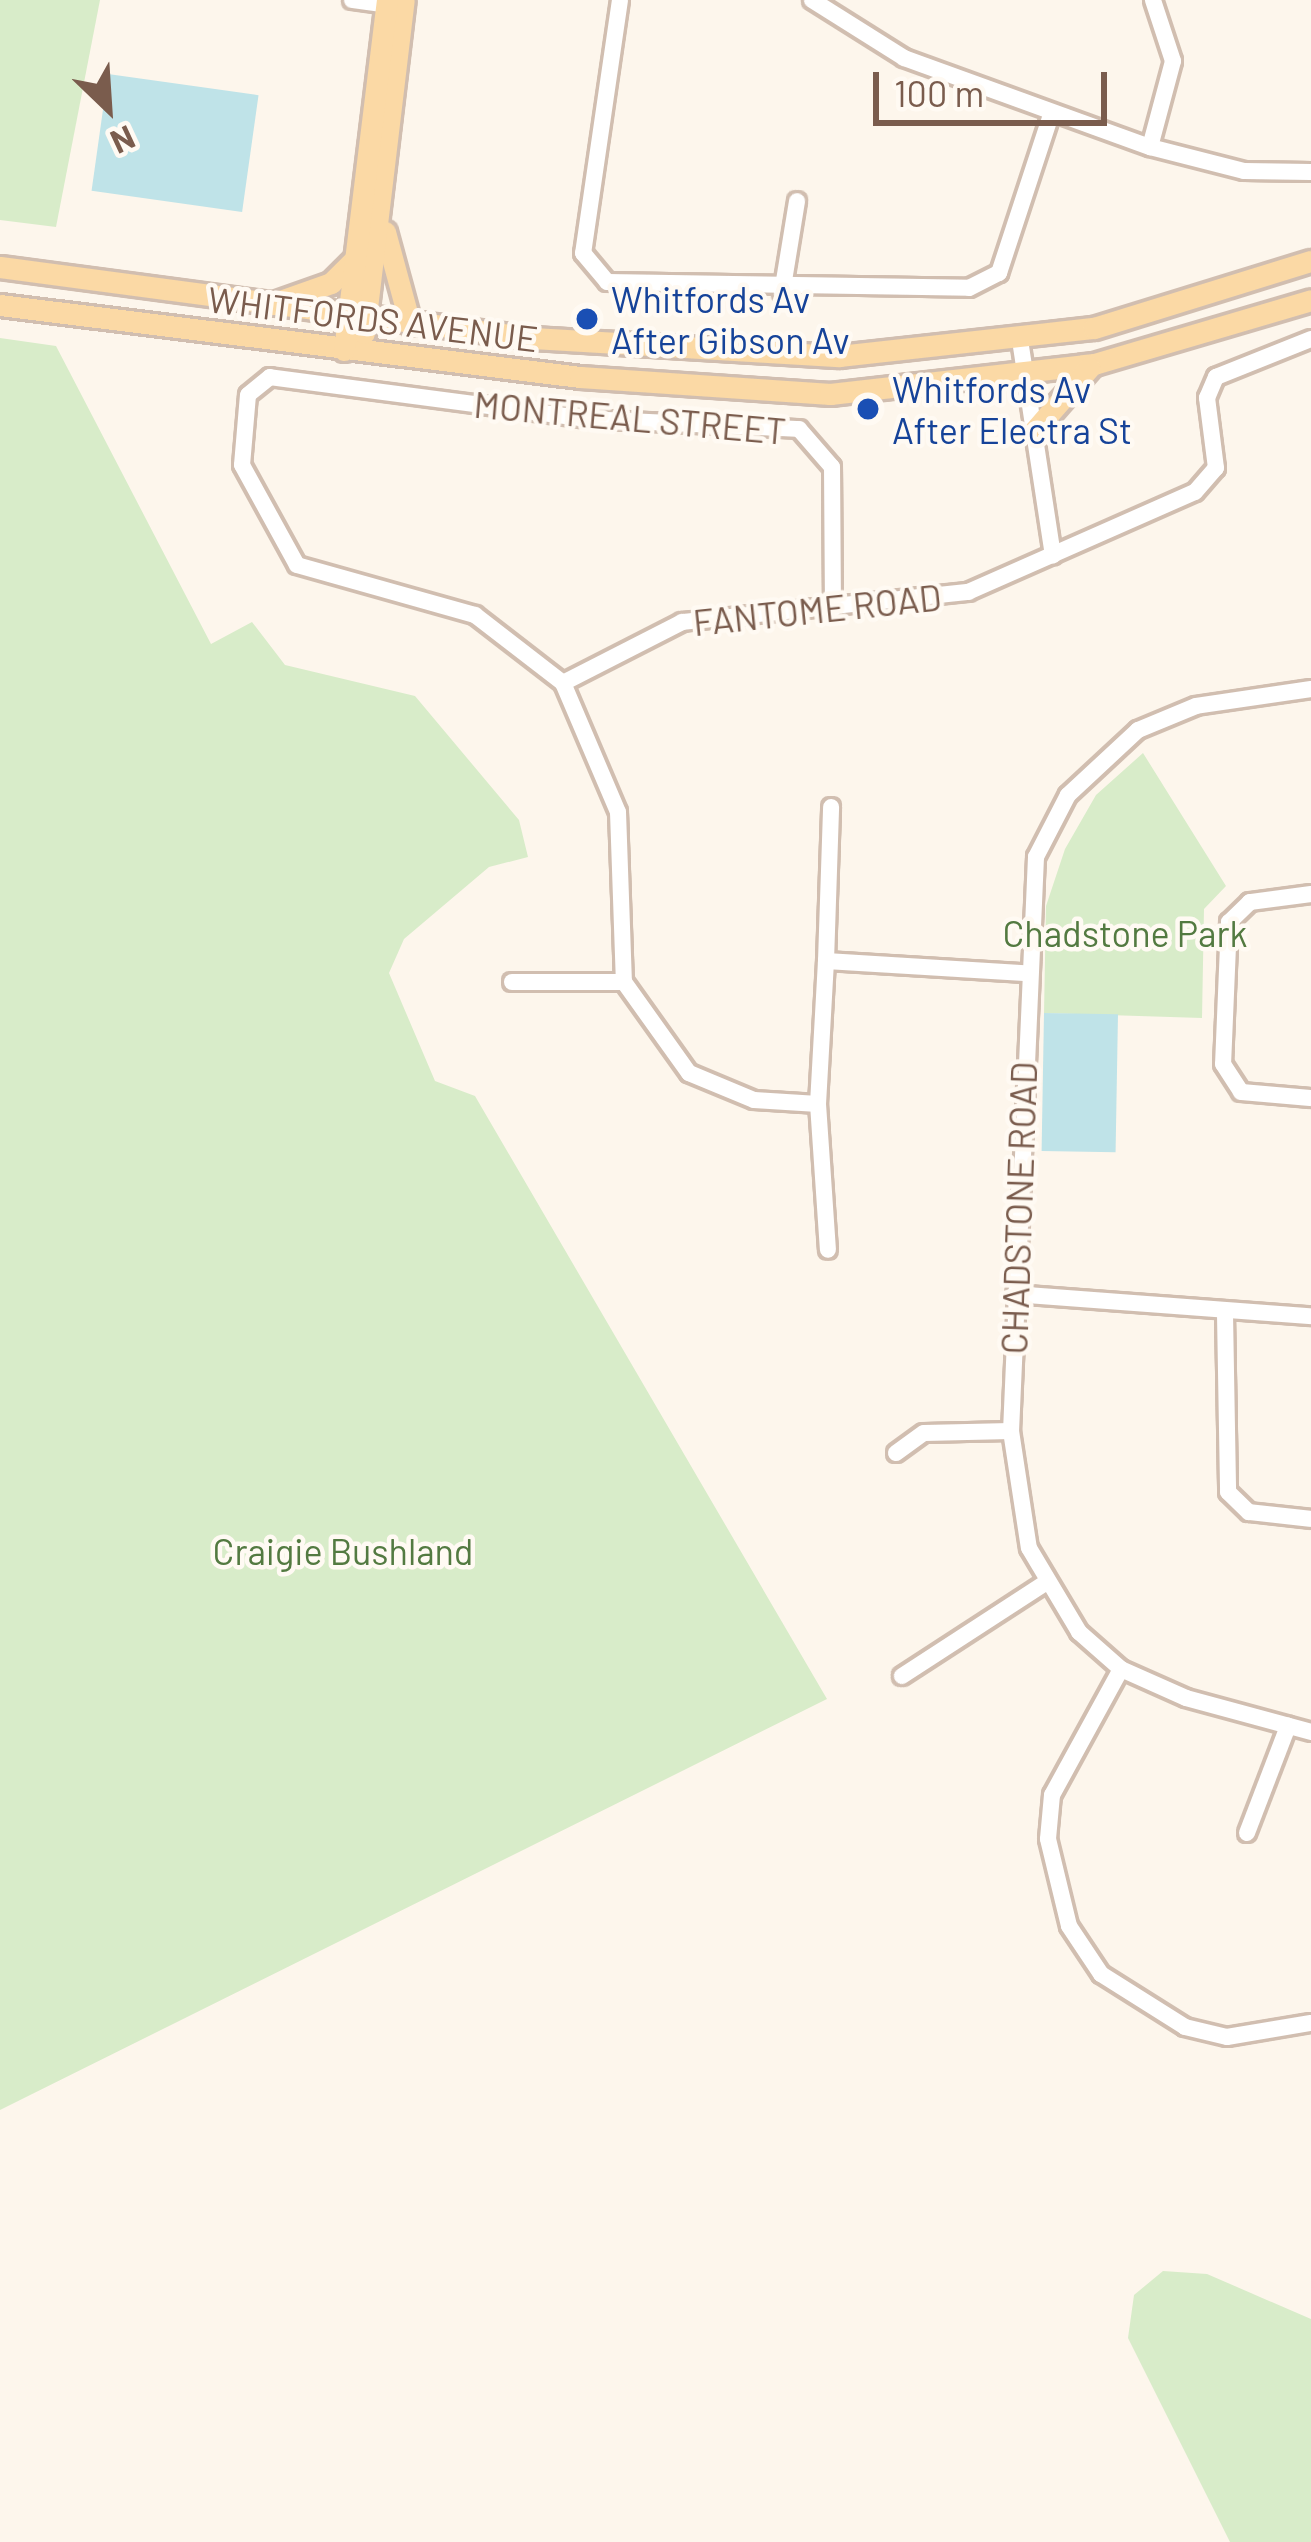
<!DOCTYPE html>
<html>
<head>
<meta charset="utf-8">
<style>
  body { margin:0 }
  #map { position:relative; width:1311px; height:2542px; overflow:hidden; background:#fdf6ec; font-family:Barlow,sans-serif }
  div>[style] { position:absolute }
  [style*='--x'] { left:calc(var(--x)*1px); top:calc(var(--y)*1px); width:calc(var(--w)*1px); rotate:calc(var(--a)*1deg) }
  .green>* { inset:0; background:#d8ecc9 }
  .water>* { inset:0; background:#bfe3e8; transform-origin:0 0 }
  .roads { filter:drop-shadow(3px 0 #d1beb0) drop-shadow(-3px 0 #d1beb0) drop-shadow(0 3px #d1beb0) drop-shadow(0 -3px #d1beb0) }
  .minor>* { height:16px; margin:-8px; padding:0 8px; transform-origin:8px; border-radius:8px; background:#fff }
  .major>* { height:21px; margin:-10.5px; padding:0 10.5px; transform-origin:10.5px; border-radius:10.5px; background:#fbd9a5 }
  .dots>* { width:33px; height:33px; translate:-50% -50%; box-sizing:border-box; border:6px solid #fffaf3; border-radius:50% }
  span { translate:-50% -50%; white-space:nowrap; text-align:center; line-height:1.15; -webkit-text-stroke:9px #fffaf3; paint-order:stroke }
  .transit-label { font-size:36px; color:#164399 }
  .left { translate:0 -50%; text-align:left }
  .street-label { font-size:36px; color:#7a5c4d }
  .park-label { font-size:36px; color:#537a41 }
  .north { position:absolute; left:48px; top:48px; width:120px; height:120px; -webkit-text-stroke:9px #fffaf3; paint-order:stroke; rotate:155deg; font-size:33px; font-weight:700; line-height:48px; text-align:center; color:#7a5c4d }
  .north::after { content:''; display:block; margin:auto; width:42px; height:54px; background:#7a5c4d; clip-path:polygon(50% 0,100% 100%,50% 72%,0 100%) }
  .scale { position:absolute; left:873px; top:72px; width:234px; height:54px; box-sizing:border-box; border:6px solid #7a5c4d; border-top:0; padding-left:15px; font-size:36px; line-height:42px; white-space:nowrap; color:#7a5c4d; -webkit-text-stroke:9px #fffaf3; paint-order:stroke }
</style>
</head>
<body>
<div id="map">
  <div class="green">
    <i style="clip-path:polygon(0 0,100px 0,56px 227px,0 220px)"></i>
    <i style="clip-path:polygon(0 338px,56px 346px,211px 644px,252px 622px,285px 665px,415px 696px,519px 820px,528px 857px,489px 867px,404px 939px,389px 973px,435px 1081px,475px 1096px,827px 1699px,0 2110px)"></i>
    <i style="clip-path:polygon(1143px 753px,1226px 886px,1204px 909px,1202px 1018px,1044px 1013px,1046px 906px,1065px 849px,1096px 795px)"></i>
    <i style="clip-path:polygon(1163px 2271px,1207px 2274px,1311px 2319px,1311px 2542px,1230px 2542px,1128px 2338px,1134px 2295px)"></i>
  </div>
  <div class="water">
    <i style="left:108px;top:74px;width:152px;height:118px;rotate:8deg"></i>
    <i style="left:1044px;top:1013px;width:74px;height:138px;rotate:1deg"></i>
  </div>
  <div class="roads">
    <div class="minor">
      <i style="--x:352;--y:0;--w:44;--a:7.8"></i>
      <i style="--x:620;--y:0;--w:256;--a:98.3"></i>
      <i style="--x:583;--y:253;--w:38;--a:50"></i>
      <i style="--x:607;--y:282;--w:362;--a:0.9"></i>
      <i style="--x:969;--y:288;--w:34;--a:-27"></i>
      <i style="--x:999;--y:273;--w:169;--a:-71.8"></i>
      <i style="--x:812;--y:0;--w:109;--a:32.2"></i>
      <i style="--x:904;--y:58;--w:262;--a:19.9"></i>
      <i style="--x:1150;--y:147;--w:97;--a:14.3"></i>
      <i style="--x:1244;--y:171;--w:67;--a:0.9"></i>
      <i style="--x:1150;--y:147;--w:89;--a:-75"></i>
      <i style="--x:1173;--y:61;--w:64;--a:-108.2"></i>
      <i style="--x:782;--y:293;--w:93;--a:-80.7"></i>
      <i style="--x:1020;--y:340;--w:218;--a:81.3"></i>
      <i style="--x:833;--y:609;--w:142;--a:-90.4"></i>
      <i style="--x:832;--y:467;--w:50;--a:-131"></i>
      <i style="--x:799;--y:429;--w:211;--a:-177.3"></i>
      <i style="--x:588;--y:419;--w:321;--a:-172.5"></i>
      <i style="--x:270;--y:377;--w:28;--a:141"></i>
      <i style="--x:248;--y:395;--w:70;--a:94.9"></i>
      <i style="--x:242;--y:465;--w:114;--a:61.2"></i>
      <i style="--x:297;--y:565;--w:185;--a:15.7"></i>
      <i style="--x:475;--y:615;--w:111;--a:37.7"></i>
      <i style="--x:563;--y:683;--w:140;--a:66.9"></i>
      <i style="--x:618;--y:812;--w:170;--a:88"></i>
      <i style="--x:624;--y:982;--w:112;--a:54.5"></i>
      <i style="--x:689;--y:1073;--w:70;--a:22.6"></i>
      <i style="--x:754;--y:1100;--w:64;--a:3.6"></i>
      <i style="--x:818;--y:1104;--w:143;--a:-86.8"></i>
      <i style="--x:826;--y:961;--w:199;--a:3.5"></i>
      <i style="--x:563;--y:683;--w:134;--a:-27.1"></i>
      <i style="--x:682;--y:622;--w:288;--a:-6"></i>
      <i style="--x:968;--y:592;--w:248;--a:-23.8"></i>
      <i style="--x:1195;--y:492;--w:32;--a:-49"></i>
      <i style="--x:1216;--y:468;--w:71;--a:-97.3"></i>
      <i style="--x:1207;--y:398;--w:23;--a:-67"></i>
      <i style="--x:1216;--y:377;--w:102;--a:-21.8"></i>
      <i style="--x:1311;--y:689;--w:116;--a:171.6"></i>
      <i style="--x:1196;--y:706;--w:63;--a:157.5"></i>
      <i style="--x:1138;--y:730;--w:96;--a:137.1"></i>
      <i style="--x:1068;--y:795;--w:70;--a:117.3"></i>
      <i style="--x:1036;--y:857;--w:575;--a:92.49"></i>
      <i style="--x:1011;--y:1431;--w:118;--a:81.3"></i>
      <i style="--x:1029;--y:1548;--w:98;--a:59.2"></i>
      <i style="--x:1079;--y:1632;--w:56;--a:41.4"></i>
      <i style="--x:1121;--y:1669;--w:71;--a:24"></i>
      <i style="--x:1186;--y:1698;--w:130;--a:15.2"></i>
      <i style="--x:1311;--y:894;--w:62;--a:172.5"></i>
      <i style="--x:1250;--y:902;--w:29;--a:136"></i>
      <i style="--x:1229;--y:922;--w:142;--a:92.4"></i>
      <i style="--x:1223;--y:1064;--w:33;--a:57"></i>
      <i style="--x:1241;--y:1092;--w:70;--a:4.9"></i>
      <i style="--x:826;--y:961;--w:154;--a:-88.1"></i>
      <i style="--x:512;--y:982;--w:112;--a:0"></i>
      <i style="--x:818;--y:1104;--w:146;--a:86.1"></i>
      <i style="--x:1015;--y:1294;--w:297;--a:4.3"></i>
      <i style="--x:1225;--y:1314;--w:178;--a:89"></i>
      <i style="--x:1228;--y:1492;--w:29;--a:44"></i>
      <i style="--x:1249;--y:1512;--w:62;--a:6.4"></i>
      <i style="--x:896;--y:1453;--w:34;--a:-36"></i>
      <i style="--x:924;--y:1433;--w:87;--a:-1.3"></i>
      <i style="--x:1121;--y:1669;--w:144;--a:118.7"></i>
      <i style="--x:1052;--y:1795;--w:44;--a:95.2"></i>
      <i style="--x:1048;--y:1839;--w:89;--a:76.4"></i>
      <i style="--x:1069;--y:1926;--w:58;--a:56.3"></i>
      <i style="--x:1101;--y:1974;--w:99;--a:32.2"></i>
      <i style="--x:1185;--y:2027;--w:43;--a:13.4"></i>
      <i style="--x:1227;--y:2037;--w:85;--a:-9.5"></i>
      <i style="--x:902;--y:1676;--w:171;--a:-33"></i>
      <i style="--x:1247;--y:1833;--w:115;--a:-69"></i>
    </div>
    <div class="major">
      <i style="--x:385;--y:232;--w:95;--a:74.8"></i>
      <i style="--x:0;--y:267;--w:538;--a:7.59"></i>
      <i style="--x:533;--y:338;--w:307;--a:3.4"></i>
      <i style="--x:839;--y:356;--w:257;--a:-6.3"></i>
      <i style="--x:1094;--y:328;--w:227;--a:-17.2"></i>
      <i style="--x:272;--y:304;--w:63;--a:-19.6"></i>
      <i style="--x:331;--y:283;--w:37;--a:-45"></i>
      <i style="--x:0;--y:305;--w:584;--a:7.08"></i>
      <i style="--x:580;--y:377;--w:251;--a:3.9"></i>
      <i style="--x:830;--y:394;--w:266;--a:-6.5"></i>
      <i style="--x:1094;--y:364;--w:226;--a:-16.4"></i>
      <i style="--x:364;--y:333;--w:335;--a:-83.2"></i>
      <i style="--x:344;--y:350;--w:353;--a:-83"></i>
      <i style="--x:1034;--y:431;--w:84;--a:-48.9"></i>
    </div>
  </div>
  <div class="dots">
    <i style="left:587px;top:319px;background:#1a4fb4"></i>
    <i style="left:868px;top:409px;background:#1a4fb4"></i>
  </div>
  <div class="transit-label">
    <span class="left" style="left:611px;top:319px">Whitfords Av<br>After Gibson Av</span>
    <span class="left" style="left:892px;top:409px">Whitfords Av<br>After Electra St</span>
  </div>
  <div class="street-label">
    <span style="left:373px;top:318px;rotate:7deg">WHITFORDS AVENUE</span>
    <span style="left:630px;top:417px;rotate:5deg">MONTREAL STREET</span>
    <span style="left:817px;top:609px;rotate:-6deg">FANTOME ROAD</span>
    <span style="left:1018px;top:1208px;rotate:-88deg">CHADSTONE ROAD</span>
  </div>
  <div class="park-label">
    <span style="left:1125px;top:933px">Chadstone Park</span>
    <span style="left:343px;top:1551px">Craigie Bushland</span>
  </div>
  <div class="north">N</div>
  <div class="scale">100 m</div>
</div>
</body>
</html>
